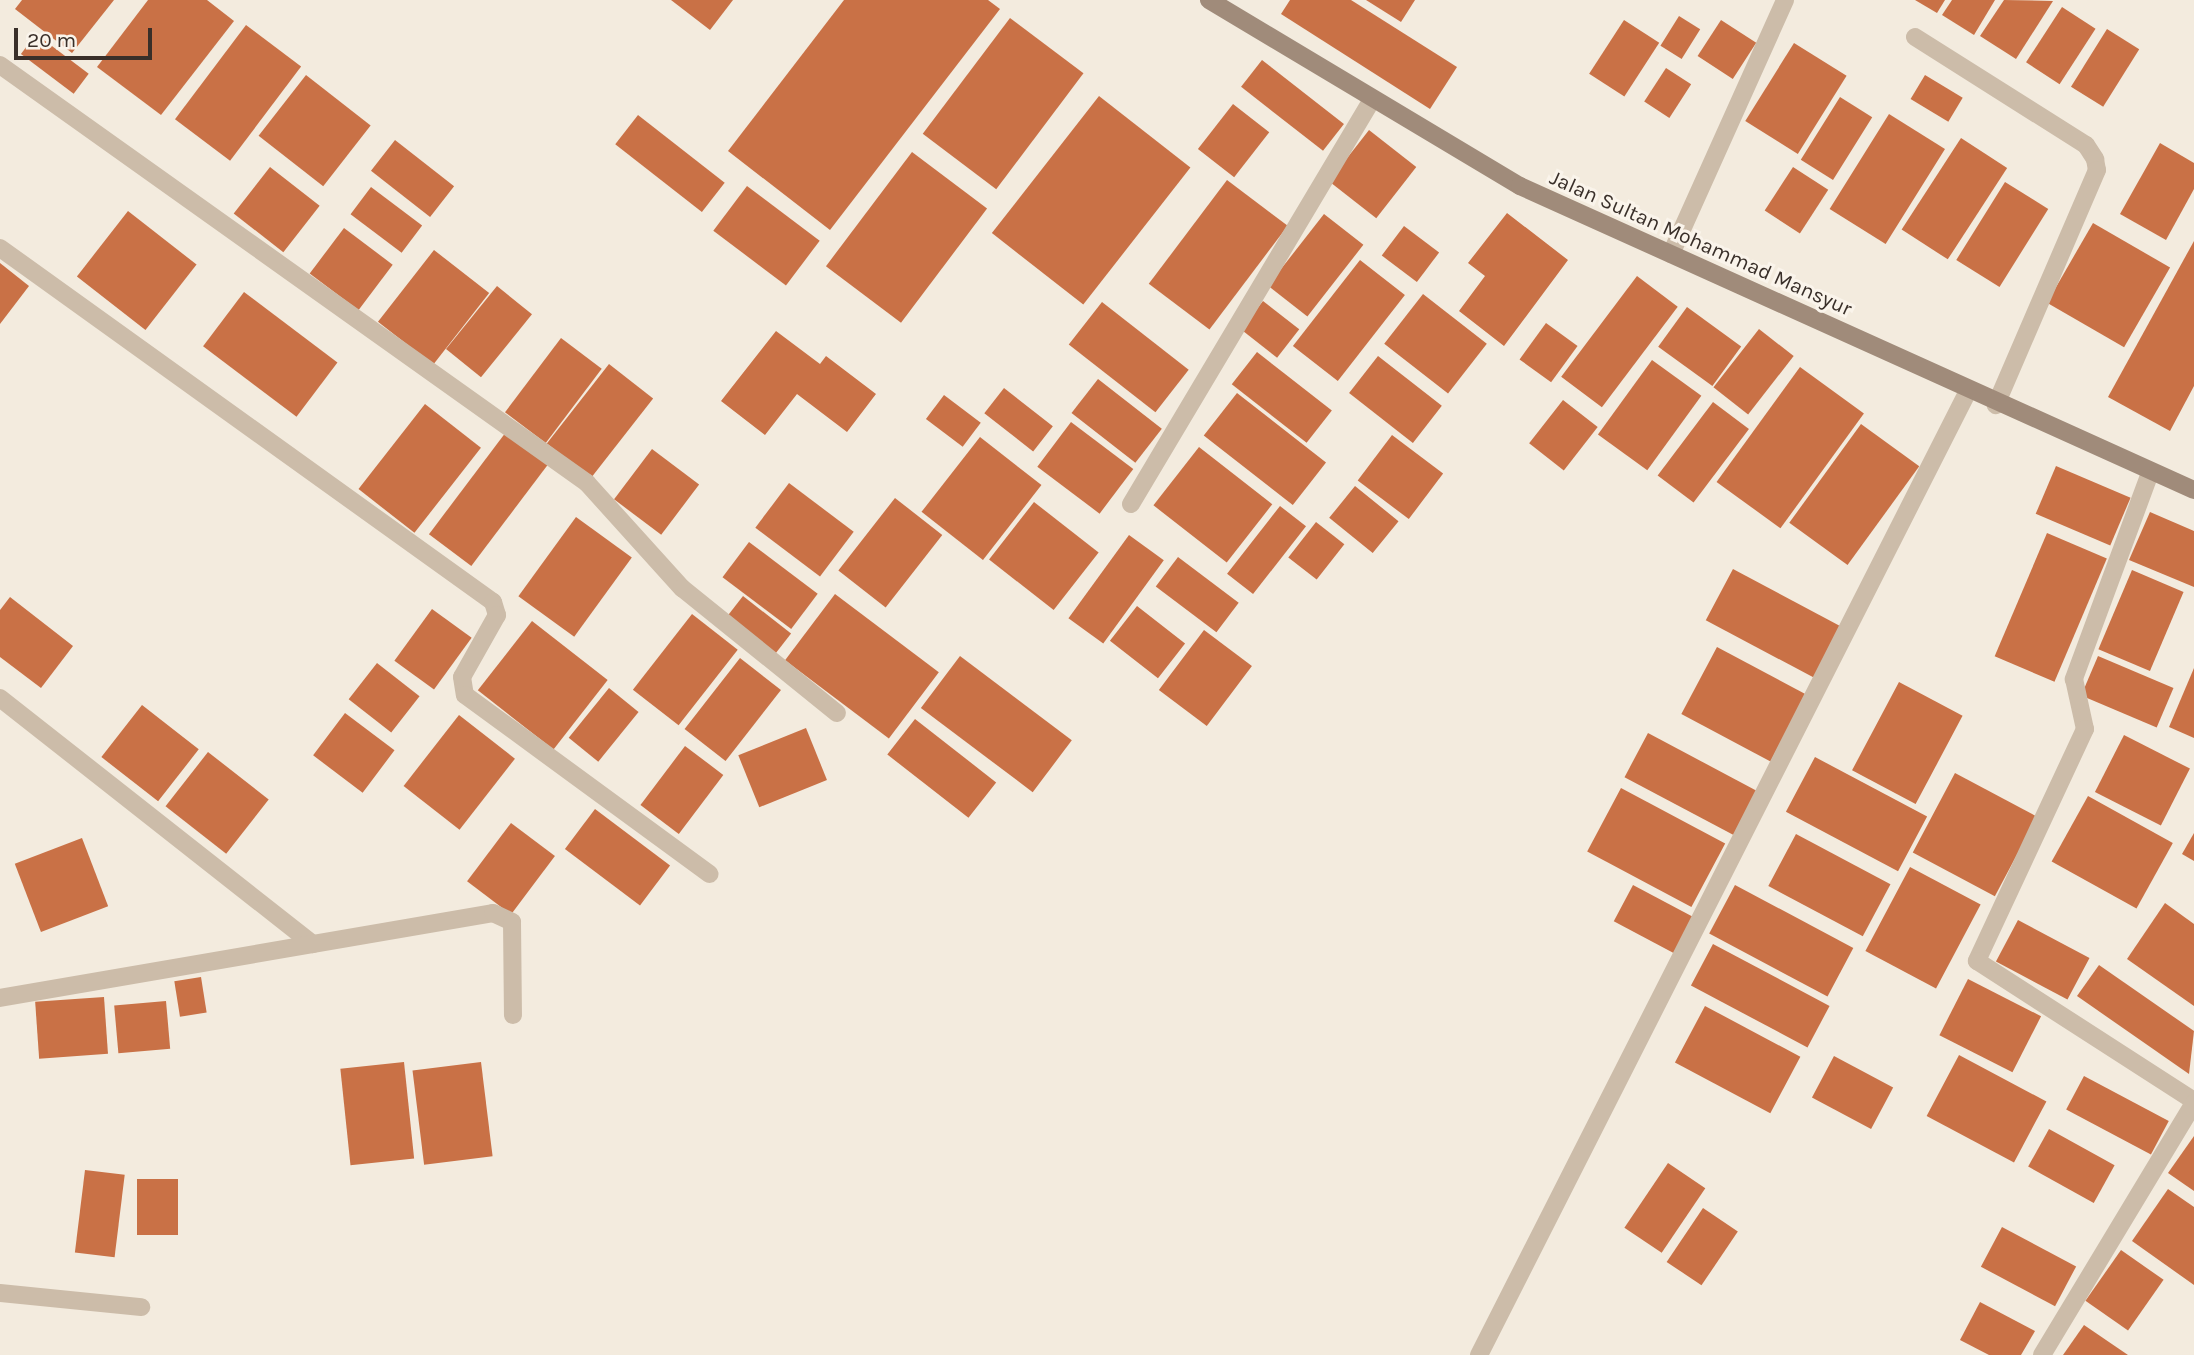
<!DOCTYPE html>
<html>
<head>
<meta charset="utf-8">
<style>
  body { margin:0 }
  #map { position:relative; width:2194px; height:1355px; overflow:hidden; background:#f3ebde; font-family:Karla,sans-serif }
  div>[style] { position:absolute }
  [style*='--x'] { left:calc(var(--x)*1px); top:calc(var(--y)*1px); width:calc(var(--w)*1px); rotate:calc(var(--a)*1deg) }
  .building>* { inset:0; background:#c97146; transform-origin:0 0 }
  .street>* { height:18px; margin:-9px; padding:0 9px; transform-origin:9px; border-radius:9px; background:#ccbca9 }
  .secondary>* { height:18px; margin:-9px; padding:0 9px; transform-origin:9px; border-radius:9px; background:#a08b7a }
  span { translate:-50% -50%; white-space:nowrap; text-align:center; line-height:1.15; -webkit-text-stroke:6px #faf4eb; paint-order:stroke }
  .street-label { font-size:21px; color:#392f29 }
  .scale { position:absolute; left:14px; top:28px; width:138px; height:32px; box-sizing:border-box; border:4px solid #392f29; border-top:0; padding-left:9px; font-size:21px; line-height:24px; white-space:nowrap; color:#392f29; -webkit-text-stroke:5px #faf4eb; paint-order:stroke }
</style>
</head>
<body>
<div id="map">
  <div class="building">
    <i style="clip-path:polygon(22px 0,114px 0,72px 53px,15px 9px)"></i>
    <i style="clip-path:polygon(148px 0,207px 0,234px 21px,161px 115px,97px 67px)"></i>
    <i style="clip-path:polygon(671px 0,733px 0,710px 30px)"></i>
    <i style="clip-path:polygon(844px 0,988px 0,1000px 9px,830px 230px,728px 151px)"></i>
    <i style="clip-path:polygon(1290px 0,1351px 0,1457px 67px,1430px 109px,1281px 14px)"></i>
    <i style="clip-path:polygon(1366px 0,1415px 0,1401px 22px)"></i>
    <i style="clip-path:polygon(1915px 0,1945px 0,1937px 13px)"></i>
    <i style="clip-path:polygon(1952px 0,1995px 0,1974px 35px,1942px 15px)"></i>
    <i style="clip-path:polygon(2004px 0,2053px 1px,2016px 59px,1980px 36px)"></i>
    <i style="left:2062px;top:7px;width:40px;height:66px;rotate:33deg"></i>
    <i style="left:1679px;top:16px;width:25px;height:35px;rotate:32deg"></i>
    <i style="left:1010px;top:18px;width:92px;height:145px;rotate:37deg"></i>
    <i style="left:1624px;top:20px;width:42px;height:64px;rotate:33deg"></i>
    <i style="left:1721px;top:20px;width:42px;height:43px;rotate:33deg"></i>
    <i style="left:246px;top:25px;width:69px;height:118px;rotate:37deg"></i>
    <i style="left:2107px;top:29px;width:38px;height:68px;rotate:32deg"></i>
    <i style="left:36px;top:34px;width:66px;height:25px;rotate:37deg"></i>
    <i style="left:1794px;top:43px;width:62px;height:92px;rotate:32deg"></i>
    <i style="left:1262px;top:60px;width:104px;height:34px;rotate:38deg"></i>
    <i style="left:1666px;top:68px;width:30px;height:40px;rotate:33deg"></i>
    <i style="left:306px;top:75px;width:82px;height:77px;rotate:38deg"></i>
    <i style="left:1925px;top:75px;width:44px;height:28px;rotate:31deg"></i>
    <i style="left:1099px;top:96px;width:116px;height:174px;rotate:38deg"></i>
    <i style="left:1840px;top:97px;width:38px;height:74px;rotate:32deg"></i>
    <i style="left:1233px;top:104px;width:46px;height:57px;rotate:38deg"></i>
    <i style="left:1889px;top:114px;width:66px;height:112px;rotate:32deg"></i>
    <i style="left:638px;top:115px;width:110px;height:37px;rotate:38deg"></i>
    <i style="left:1369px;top:130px;width:60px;height:65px;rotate:38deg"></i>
    <i style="left:1961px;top:138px;width:55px;height:109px;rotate:33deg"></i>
    <i style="left:395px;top:140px;width:75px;height:39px;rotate:38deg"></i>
    <i style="clip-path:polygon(2160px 143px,2194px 163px,2194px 189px,2166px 240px,2120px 214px)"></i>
    <i style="left:912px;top:152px;width:94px;height:143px;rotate:37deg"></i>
    <i style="left:270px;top:167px;width:63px;height:59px;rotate:38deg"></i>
    <i style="left:1793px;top:167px;width:42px;height:52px;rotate:33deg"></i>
    <i style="left:1227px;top:180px;width:76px;height:130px;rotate:37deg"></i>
    <i style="left:2005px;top:182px;width:51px;height:92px;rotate:32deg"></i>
    <i style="left:747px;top:186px;width:91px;height:56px;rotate:37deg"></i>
    <i style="left:371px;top:187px;width:64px;height:34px;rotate:37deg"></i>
    <i style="left:128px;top:211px;width:87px;height:83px;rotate:38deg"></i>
    <i style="clip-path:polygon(1507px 213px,1568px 260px,1504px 346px,1459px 311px,1485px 276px,1468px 263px)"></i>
    <i style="left:1324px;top:214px;width:50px;height:91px;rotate:38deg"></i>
    <i style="left:2093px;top:223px;width:89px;height:92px;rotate:30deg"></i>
    <i style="left:1404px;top:226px;width:44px;height:37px;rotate:37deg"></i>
    <i style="left:344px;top:228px;width:61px;height:57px;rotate:37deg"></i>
    <i style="clip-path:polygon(2194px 241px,2194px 386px,2170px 431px,2108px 397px)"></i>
    <i style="left:434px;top:250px;width:70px;height:91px;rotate:38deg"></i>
    <i style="left:1360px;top:260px;width:57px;height:109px;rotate:38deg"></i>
    <i style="clip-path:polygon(0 263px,29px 286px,0 324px)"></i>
    <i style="left:1637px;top:276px;width:51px;height:126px;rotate:37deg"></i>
    <i style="left:497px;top:286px;width:45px;height:81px;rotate:39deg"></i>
    <i style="left:244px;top:292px;width:117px;height:68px;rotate:37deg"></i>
    <i style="left:1423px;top:294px;width:81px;height:63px;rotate:38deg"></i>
    <i style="left:1263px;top:301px;width:46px;height:36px;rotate:38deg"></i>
    <i style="left:1102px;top:302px;width:110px;height:54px;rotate:38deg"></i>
    <i style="left:1687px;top:307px;width:67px;height:49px;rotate:36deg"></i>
    <i style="left:1546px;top:323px;width:39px;height:45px;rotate:36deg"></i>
    <i style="left:1759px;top:329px;width:44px;height:74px;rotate:38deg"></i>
    <i style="clip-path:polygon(776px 331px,820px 364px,826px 356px,876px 394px,847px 432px,797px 394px,765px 435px,721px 401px)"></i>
    <i style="left:561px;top:338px;width:51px;height:93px;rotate:37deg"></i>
    <i style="left:1257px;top:352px;width:95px;height:41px;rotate:38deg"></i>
    <i style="left:1378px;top:356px;width:81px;height:47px;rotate:38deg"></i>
    <i style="left:1652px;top:360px;width:61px;height:92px;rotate:36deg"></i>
    <i style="left:609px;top:364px;width:56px;height:101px;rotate:38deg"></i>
    <i style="left:1800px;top:367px;width:79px;height:142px;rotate:36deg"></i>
    <i style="left:1098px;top:379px;width:81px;height:43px;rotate:38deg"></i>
    <i style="left:1004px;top:388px;width:62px;height:32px;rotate:38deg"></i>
    <i style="left:1237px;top:393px;width:113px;height:54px;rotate:38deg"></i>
    <i style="left:944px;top:395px;width:46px;height:30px;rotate:37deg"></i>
    <i style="left:1563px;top:400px;width:44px;height:55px;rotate:38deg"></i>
    <i style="left:1713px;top:402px;width:45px;height:92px;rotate:37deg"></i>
    <i style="left:425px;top:404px;width:71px;height:108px;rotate:38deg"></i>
    <i style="left:1071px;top:422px;width:78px;height:56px;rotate:37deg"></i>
    <i style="left:1861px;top:424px;width:72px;height:122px;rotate:36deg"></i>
    <i style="left:506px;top:432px;width:53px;height:128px;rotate:37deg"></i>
    <i style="left:1392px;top:435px;width:64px;height:57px;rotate:37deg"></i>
    <i style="left:980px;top:437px;width:78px;height:95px;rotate:38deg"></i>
    <i style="left:1199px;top:447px;width:93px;height:74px;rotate:38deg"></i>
    <i style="left:652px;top:449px;width:59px;height:63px;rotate:37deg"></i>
    <i style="left:2056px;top:466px;width:81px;height:52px;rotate:23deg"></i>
    <i style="left:789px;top:483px;width:81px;height:56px;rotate:37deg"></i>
    <i style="left:1355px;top:486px;width:56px;height:41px;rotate:39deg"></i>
    <i style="left:895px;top:498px;width:60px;height:92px;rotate:38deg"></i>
    <i style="left:1034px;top:502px;width:82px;height:73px;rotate:38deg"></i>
    <i style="left:1280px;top:506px;width:33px;height:86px;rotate:38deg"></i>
    <i style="clip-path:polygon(2150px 512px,2194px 531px,2194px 587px,2129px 560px)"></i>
    <i style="left:576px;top:517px;width:69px;height:98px;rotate:36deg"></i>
    <i style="left:1316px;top:522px;width:36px;height:45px;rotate:38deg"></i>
    <i style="left:2047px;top:533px;width:65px;height:134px;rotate:23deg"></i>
    <i style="left:1129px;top:535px;width:43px;height:103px;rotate:36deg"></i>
    <i style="left:749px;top:542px;width:86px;height:44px;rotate:37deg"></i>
    <i style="left:1178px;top:557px;width:76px;height:37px;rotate:37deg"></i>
    <i style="left:1733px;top:569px;width:126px;height:58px;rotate:28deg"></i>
    <i style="left:2132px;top:570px;width:56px;height:86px;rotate:23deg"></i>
    <i style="left:835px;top:594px;width:130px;height:83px;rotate:37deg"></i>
    <i style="left:743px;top:596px;width:61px;height:30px;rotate:38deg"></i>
    <i style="clip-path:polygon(10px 597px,73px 646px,41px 688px,0 657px,0 610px)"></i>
    <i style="left:1137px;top:606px;width:61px;height:44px;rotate:38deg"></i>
    <i style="left:432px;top:609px;width:49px;height:64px;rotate:36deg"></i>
    <i style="left:692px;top:614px;width:58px;height:96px;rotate:38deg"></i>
    <i style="left:532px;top:621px;width:96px;height:88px;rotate:38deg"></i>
    <i style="left:1204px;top:630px;width:60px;height:75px;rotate:37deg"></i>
    <i style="left:1717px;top:647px;width:101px;height:76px;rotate:28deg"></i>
    <i style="left:960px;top:656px;width:140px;height:65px;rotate:37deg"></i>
    <i style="left:2098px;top:656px;width:82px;height:43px;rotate:23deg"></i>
    <i style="left:740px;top:658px;width:52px;height:90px;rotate:38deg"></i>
    <i style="left:377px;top:663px;width:54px;height:46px;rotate:38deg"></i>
    <i style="clip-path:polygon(2194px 668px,2194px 738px,2169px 727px)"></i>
    <i style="left:1899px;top:682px;width:72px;height:100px;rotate:28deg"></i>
    <i style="left:609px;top:688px;width:38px;height:64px;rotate:39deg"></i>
    <i style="left:142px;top:705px;width:72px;height:66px;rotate:38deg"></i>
    <i style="left:345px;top:713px;width:62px;height:53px;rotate:37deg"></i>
    <i style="left:459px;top:715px;width:71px;height:90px;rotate:38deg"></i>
    <i style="left:915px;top:719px;width:103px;height:45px;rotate:38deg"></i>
    <i style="left:806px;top:728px;width:56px;height:73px;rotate:68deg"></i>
    <i style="left:1648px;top:733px;width:124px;height:50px;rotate:28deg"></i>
    <i style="left:2124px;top:735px;width:74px;height:64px;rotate:27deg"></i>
    <i style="left:685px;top:746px;width:48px;height:74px;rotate:37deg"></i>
    <i style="left:208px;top:752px;width:77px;height:69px;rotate:38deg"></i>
    <i style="left:1815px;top:757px;width:127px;height:62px;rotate:28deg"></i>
    <i style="left:1955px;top:773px;width:93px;height:90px;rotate:28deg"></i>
    <i style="left:1621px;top:788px;width:118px;height:72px;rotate:28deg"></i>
    <i style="left:2088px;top:796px;width:97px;height:75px;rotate:29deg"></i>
    <i style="left:595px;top:809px;width:94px;height:50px;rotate:37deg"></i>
    <i style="left:511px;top:823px;width:55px;height:73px;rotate:37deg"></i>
    <i style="clip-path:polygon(2194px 833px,2194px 861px,2182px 854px)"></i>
    <i style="left:1796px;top:834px;width:107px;height:59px;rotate:28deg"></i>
    <i style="left:82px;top:838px;width:73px;height:72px;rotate:69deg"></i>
    <i style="left:1910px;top:867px;width:80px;height:95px;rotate:28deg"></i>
    <i style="left:1633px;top:885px;width:72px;height:41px;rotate:28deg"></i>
    <i style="left:1735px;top:885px;width:134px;height:55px;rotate:28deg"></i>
    <i style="clip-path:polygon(2165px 903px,2194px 924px,2194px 1006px,2127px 959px)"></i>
    <i style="left:2018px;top:920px;width:81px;height:47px;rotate:28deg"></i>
    <i style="left:1713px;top:944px;width:132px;height:47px;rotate:28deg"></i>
    <i style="clip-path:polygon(2099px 965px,2194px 1031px,2189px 1074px,2077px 996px)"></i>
    <i style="left:201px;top:977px;width:36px;height:27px;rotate:81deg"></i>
    <i style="left:1968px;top:979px;width:82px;height:63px;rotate:27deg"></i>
    <i style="left:104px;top:997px;width:57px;height:69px;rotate:86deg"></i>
    <i style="left:166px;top:1001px;width:48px;height:52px;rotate:85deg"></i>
    <i style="left:1705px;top:1006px;width:108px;height:64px;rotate:28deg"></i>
    <i style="left:1959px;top:1055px;width:99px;height:69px;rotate:28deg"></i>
    <i style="left:1834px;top:1056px;width:67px;height:47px;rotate:28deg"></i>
    <i style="left:404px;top:1062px;width:97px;height:64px;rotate:84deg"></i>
    <i style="left:481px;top:1062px;width:95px;height:69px;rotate:83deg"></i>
    <i style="left:2084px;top:1076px;width:96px;height:38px;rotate:28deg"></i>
    <i style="left:2049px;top:1129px;width:75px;height:43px;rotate:29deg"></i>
    <i style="clip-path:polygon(2194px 1136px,2194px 1191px,2168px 1173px)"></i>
    <i style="left:1668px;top:1163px;width:45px;height:78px;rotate:34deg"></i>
    <i style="left:85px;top:1170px;width:40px;height:83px;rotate:7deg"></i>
    <i style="left:137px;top:1179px;width:41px;height:56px"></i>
    <i style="clip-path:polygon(2168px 1189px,2194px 1207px,2194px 1285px,2132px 1241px)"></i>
    <i style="left:1703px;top:1208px;width:42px;height:65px;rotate:34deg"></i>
    <i style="left:2002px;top:1227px;width:84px;height:45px;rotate:28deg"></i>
    <i style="left:2121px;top:1250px;width:52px;height:62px;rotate:35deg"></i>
    <i style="clip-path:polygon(1980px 1302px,2035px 1331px,2021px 1355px,1989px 1355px,1960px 1340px)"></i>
    <i style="clip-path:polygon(2084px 1325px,2128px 1355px,2063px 1355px)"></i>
  </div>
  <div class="street">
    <i style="--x:1915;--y:37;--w:202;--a:32.3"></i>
    <i style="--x:2086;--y:145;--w:17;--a:57"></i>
    <i style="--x:2095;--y:159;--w:11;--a:80"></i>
    <i style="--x:2097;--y:170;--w:256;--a:113.3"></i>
    <i style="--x:0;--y:65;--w:721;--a:35.45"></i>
    <i style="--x:587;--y:483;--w:142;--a:47.9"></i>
    <i style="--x:682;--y:588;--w:199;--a:38.9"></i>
    <i style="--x:0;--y:248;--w:607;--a:35.68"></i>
    <i style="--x:493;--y:602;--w:14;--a:73"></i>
    <i style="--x:497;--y:615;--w:71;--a:119.4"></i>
    <i style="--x:462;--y:677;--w:18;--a:81"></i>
    <i style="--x:465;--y:695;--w:303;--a:36.2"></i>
    <i style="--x:1671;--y:254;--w:278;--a:-65.8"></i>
    <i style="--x:2150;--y:473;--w:220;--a:110.3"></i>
    <i style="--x:2074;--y:679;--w:51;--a:77.6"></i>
    <i style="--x:2085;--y:729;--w:256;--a:115"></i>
    <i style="--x:1977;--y:961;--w:258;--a:32.8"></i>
    <i style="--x:1131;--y:504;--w:471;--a:-59.2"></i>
    <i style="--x:0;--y:698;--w:398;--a:38.2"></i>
    <i style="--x:0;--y:998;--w:500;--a:-9.78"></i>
    <i style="--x:493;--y:913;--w:21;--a:25"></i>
    <i style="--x:512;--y:922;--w:93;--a:89.4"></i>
    <i style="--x:0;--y:1293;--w:142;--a:5.7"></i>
    <i style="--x:1479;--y:1355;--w:1083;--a:-63.1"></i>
    <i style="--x:2042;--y:1355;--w:294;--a:-58.9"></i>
  </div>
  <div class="secondary">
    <i style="--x:1209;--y:0;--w:362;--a:30.9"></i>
    <i style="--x:1520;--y:186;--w:739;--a:24.28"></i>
  </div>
  <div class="street-label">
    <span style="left:1701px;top:243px;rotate:24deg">Jalan Sultan Mohammad Mansyur</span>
  </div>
  <div class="scale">20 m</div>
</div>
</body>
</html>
